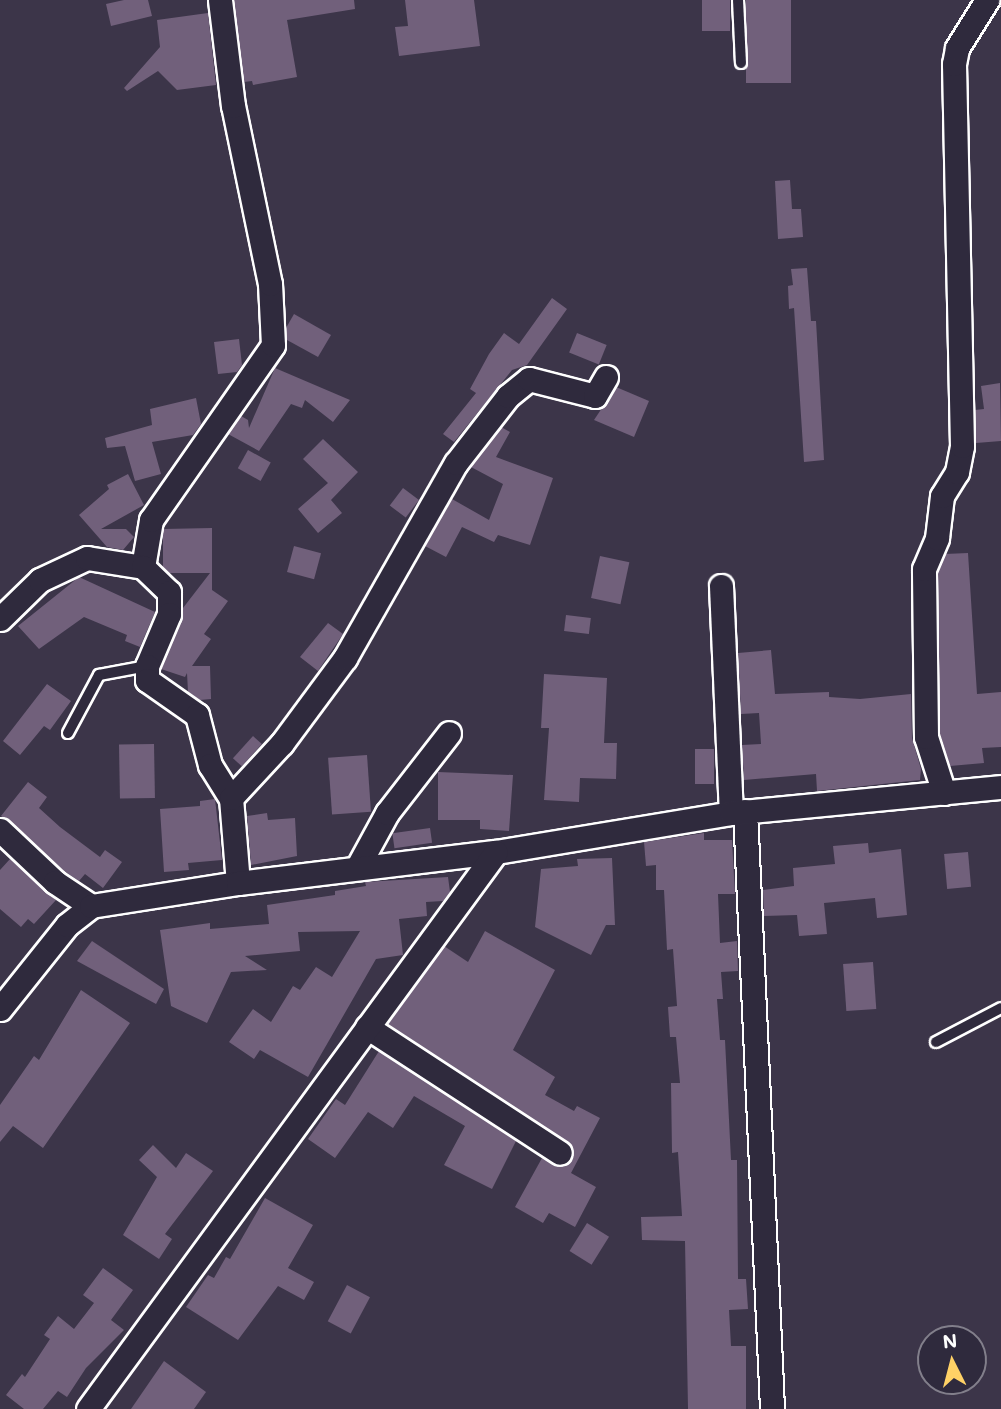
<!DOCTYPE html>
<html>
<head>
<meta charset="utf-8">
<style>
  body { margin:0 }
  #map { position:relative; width:1001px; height:1409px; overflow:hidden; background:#3c3549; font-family:Mali,sans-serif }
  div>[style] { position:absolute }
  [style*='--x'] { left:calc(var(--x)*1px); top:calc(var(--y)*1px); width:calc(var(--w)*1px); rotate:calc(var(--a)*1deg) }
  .building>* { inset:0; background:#71607b; transform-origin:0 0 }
  .roads { filter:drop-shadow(2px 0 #fff) drop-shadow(-2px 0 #fff) drop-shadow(0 2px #fff) drop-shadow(0 -2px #fff) }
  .service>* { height:10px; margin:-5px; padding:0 5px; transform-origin:5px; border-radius:5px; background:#2f2a3d }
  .minor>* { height:23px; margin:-11.5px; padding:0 11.5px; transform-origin:11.5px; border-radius:11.5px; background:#2f2a3d }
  span { translate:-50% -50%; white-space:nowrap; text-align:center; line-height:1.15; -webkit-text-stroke:7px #2f2a3d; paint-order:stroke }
  .north { position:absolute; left:917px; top:1325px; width:70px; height:70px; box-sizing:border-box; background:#2f2a3d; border:2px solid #827f8b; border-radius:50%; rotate:354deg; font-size:19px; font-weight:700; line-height:28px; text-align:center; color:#fff }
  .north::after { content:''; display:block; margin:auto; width:24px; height:32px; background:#ffd166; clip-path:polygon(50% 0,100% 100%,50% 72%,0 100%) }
</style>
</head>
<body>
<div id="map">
  <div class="building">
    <i style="clip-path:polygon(124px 0,148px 0,152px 16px,111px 26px,106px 4px)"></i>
    <i style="clip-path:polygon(234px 0,354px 0,355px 9px,287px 20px,297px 77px,253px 85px,252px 81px,244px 82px)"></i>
    <i style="clip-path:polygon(405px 0,474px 0,480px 46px,399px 56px,395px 27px,408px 26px)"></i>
    <i style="left:702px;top:0;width:28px;height:31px"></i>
    <i style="left:746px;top:0;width:45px;height:83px"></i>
    <i style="clip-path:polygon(208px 13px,216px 85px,177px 90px,158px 71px,127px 91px,124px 88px,160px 47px,157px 20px)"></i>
    <i style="clip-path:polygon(790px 180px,792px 209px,801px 209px,803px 237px,778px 239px,775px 181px)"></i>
    <i style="clip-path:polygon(807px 268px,811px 321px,816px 321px,824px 460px,804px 462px,794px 308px,789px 309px,788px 286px,793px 285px,791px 269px)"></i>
    <i style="clip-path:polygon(552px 298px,567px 309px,527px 365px,512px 370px,454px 442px,443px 434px,476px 393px,470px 389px,489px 354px,504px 333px,519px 344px)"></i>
    <i style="clip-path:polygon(294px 314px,331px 335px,318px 357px,287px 340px,286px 328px)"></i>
    <i style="left:577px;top:333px;width:32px;height:21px;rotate:22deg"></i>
    <i style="clip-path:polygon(239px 339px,242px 365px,237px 372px,218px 374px,214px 342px)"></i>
    <i style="clip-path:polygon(275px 368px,350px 400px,333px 422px,305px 400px,302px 408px,291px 404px,259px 451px,228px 434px,241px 416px,248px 420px,249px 428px)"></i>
    <i style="clip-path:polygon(1000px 383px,1001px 441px,976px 443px,975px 410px,984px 409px,981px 386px)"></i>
    <i style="clip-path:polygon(616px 387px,649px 401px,634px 437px,594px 420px)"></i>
    <i style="clip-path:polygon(196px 398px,201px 424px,193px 435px,152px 442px,161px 474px,135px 481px,125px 446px,107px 448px,105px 438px,152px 425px,150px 409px)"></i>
    <i style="clip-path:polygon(501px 427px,510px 432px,496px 457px,553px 478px,530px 545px,498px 535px,494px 542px,462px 527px,446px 557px,425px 546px,452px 499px,489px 520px,503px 484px,471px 467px)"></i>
    <i style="clip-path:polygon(323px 439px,358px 472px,331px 500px,342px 513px,318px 533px,298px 509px,328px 483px,303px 459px)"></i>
    <i style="left:248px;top:450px;width:26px;height:21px;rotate:29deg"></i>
    <i style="clip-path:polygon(128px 474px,144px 505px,101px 529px,126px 529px,134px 537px,123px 550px,107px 547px,79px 515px,109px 489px,107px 485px)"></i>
    <i style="left:403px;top:488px;width:20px;height:22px;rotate:37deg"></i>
    <i style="clip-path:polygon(212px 528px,212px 590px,228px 601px,204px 634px,211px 639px,192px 666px,210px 666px,211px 699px,200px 700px,188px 692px,187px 673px,185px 677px,161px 669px,183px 608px,210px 573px,169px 573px,163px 567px,163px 534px,164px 529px)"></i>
    <i style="left:294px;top:546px;width:28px;height:27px;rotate:15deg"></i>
    <i style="clip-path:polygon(968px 553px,977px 694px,1001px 692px,1001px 747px,982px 748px,984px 763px,950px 766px,940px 735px,938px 572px,945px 554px)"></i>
    <i style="left:600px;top:556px;width:30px;height:43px;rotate:12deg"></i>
    <i style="clip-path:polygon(79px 577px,155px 612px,140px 647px,125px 641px,127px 635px,84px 617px,39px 649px,18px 626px)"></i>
    <i style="left:566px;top:615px;width:25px;height:16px;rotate:7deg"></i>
    <i style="clip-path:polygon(328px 623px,343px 634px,318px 671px,300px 657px)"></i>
    <i style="clip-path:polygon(771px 650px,775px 694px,829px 692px,829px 697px,860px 699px,911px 694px,912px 738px,921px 769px,920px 780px,817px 791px,816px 774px,744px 780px,742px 745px,761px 744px,759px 713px,741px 714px,738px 653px)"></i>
    <i style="clip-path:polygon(544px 674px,607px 678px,604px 743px,617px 743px,616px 779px,580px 778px,579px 802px,544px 800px,549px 728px,541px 728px)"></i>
    <i style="clip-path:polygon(47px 684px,71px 701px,50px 730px,44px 726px,20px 755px,3px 741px)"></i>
    <i style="left:253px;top:736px;width:12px;height:30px;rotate:42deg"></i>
    <i style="left:154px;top:744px;width:54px;height:35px;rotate:89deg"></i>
    <i style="left:695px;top:749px;width:19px;height:35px"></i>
    <i style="left:367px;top:755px;width:57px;height:39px;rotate:86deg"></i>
    <i style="clip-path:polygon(438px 772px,513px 775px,509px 831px,480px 829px,480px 820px,438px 820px)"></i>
    <i style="clip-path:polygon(28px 782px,47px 797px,39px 808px,60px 827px,100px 857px,105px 850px,122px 862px,103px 888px,85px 874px,79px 881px,64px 871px,1px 816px)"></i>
    <i style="clip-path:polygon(215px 799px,222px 860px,188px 863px,189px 870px,164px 872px,160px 809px,200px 806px,200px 801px)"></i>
    <i style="clip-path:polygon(267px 813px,268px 820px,295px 818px,297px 856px,251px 865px,247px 816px)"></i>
    <i style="left:430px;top:828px;width:15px;height:38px;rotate:82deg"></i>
    <i style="clip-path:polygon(704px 833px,704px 840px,732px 840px,735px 894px,718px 894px,720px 943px,737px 941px,738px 971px,721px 972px,723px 999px,717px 999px,720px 1040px,725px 1040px,731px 1160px,737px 1160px,738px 1279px,746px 1279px,748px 1309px,729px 1310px,731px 1346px,746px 1346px,746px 1409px,688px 1409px,685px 1241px,642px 1240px,641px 1217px,682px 1216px,678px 1152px,672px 1153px,671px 1083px,680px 1083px,676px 1037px,670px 1037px,668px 1007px,677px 1006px,673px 949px,667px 950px,664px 890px,656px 890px,656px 865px,646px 866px,644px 842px)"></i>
    <i style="clip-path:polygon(868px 843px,869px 853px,901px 849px,907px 915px,877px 918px,875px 898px,824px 903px,827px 934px,799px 936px,797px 915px,764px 916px,763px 890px,794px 886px,793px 868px,835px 864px,833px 846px)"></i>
    <i style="left:968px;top:852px;width:35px;height:24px;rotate:85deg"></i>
    <i style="clip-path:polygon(612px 858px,615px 925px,606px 925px,591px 955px,535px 927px,541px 869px,578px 866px,577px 859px)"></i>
    <i style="clip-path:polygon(10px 859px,56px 900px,34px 924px,28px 919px,21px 927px,0 909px,0 870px)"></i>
    <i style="clip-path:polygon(448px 877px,450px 892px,443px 901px,426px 902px,427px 916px,399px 919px,403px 955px,376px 959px,308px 1077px,260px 1050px,254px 1059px,229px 1042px,253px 1009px,271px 1022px,293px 986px,300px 990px,316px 967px,332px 977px,360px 931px,298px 932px,300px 951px,245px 956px,267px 970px,231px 972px,207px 1023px,171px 1006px,160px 930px,210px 923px,210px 929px,269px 924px,267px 905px,335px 895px,335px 891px,366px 886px,365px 882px)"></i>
    <i style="clip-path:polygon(485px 931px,555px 970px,513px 1050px,555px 1077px,545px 1095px,574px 1111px,577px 1106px,600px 1118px,571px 1173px,596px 1187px,575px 1227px,549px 1213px,543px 1223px,515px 1207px,542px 1158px,559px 1167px,571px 1161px,574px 1153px,568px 1142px,388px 1024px,444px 946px,468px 962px)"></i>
    <i style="clip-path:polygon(92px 941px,164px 989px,156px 1004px,77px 961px)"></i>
    <i style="left:873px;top:962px;width:47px;height:30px;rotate:86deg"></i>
    <i style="clip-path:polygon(81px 990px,130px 1023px,43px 1148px,13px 1126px,0 1142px,0 1105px,34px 1056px,39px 1060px)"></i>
    <i style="clip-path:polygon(379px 1051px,516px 1141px,492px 1189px,444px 1165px,465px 1126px,414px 1096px,393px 1128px,368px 1112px,335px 1158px,308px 1139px,336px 1099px,345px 1105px)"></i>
    <i style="clip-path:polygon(153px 1145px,176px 1168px,186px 1153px,213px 1171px,165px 1234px,172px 1239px,159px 1259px,123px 1235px,157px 1177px,139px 1160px)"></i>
    <i style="clip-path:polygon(265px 1198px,313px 1225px,288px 1268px,314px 1282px,304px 1300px,278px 1286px,238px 1340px,186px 1307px,208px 1275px,214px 1278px,226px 1257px,230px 1259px)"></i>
    <i style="left:587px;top:1223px;width:26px;height:33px;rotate:32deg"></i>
    <i style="clip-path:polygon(103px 1268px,133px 1290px,111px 1320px,124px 1330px,86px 1368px,67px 1397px,58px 1391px,43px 1409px,24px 1409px,6px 1395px,22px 1374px,25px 1377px,50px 1339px,44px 1335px,58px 1316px,74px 1329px,94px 1303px,83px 1295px)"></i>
    <i style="left:347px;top:1285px;width:26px;height:41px;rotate:28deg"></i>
    <i style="clip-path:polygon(164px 1361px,206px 1392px,194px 1409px,131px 1409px)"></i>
  </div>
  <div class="roads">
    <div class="service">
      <i style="--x:738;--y:0;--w:63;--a:87.3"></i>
      <i style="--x:68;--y:733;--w:66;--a:-61.9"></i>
      <i style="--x:99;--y:675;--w:49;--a:-10.6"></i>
      <i style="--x:936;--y:1042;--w:73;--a:-27.6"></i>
    </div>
    <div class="minor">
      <i style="--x:143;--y:567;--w:48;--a:-80.3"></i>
      <i style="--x:151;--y:520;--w:213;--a:-55.1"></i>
      <i style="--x:273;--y:345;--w:61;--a:-92.8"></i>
      <i style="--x:270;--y:284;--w:182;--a:-101.7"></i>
      <i style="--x:233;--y:106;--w:107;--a:-97"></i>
      <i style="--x:721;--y:586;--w:227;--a:87.5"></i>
      <i style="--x:0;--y:619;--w:56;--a:-44.3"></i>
      <i style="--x:40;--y:580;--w:52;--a:-25.1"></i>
      <i style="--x:87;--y:558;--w:57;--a:9.1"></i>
      <i style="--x:143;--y:567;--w:36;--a:44"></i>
      <i style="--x:169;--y:592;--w:22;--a:90"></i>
      <i style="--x:169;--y:614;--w:56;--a:112.9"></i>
      <i style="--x:147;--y:666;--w:14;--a:90"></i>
      <i style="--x:147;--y:680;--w:61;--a:35"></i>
      <i style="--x:197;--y:715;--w:52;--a:75.4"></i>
      <i style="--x:210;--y:765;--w:39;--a:58"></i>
      <i style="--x:231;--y:798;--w:85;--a:85.3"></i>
      <i style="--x:944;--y:793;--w:59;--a:-107.8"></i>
      <i style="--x:926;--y:737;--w:168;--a:-90.7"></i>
      <i style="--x:924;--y:569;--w:34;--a:-67"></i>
      <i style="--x:937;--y:538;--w:42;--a:-83.2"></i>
      <i style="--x:942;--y:496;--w:28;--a:-58"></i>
      <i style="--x:957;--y:472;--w:26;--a:-79"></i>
      <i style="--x:962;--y:446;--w:382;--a:-91.2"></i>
      <i style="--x:954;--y:64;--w:16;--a:-79"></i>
      <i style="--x:957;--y:48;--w:57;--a:-58"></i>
      <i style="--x:231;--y:798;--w:75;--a:-47.2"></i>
      <i style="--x:282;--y:743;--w:106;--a:-53.5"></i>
      <i style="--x:345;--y:658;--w:224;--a:-60.4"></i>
      <i style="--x:456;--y:463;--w:85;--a:-52.2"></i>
      <i style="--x:508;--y:396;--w:27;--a:-39"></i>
      <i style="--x:529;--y:379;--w:68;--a:14.4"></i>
      <i style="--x:595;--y:396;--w:22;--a:-60"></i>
      <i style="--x:745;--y:811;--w:599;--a:87.41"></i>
      <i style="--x:0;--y:830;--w:76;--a:43.4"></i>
      <i style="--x:55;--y:882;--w:43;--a:33.7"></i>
      <i style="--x:357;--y:868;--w:63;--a:-61.4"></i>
      <i style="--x:387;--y:813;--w:101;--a:-52.2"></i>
      <i style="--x:0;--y:1009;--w:107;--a:-51.4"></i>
      <i style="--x:67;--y:925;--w:31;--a:-38"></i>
      <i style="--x:91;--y:906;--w:149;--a:-8.9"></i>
      <i style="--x:238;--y:883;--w:260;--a:-6.9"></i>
      <i style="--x:496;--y:852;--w:238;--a:-9.4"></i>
      <i style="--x:731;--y:813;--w:271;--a:-5.5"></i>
      <i style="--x:367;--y:1027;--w:230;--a:33.1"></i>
      <i style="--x:88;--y:1409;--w:690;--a:-53.78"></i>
    </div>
  </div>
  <div class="north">N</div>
</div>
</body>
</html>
